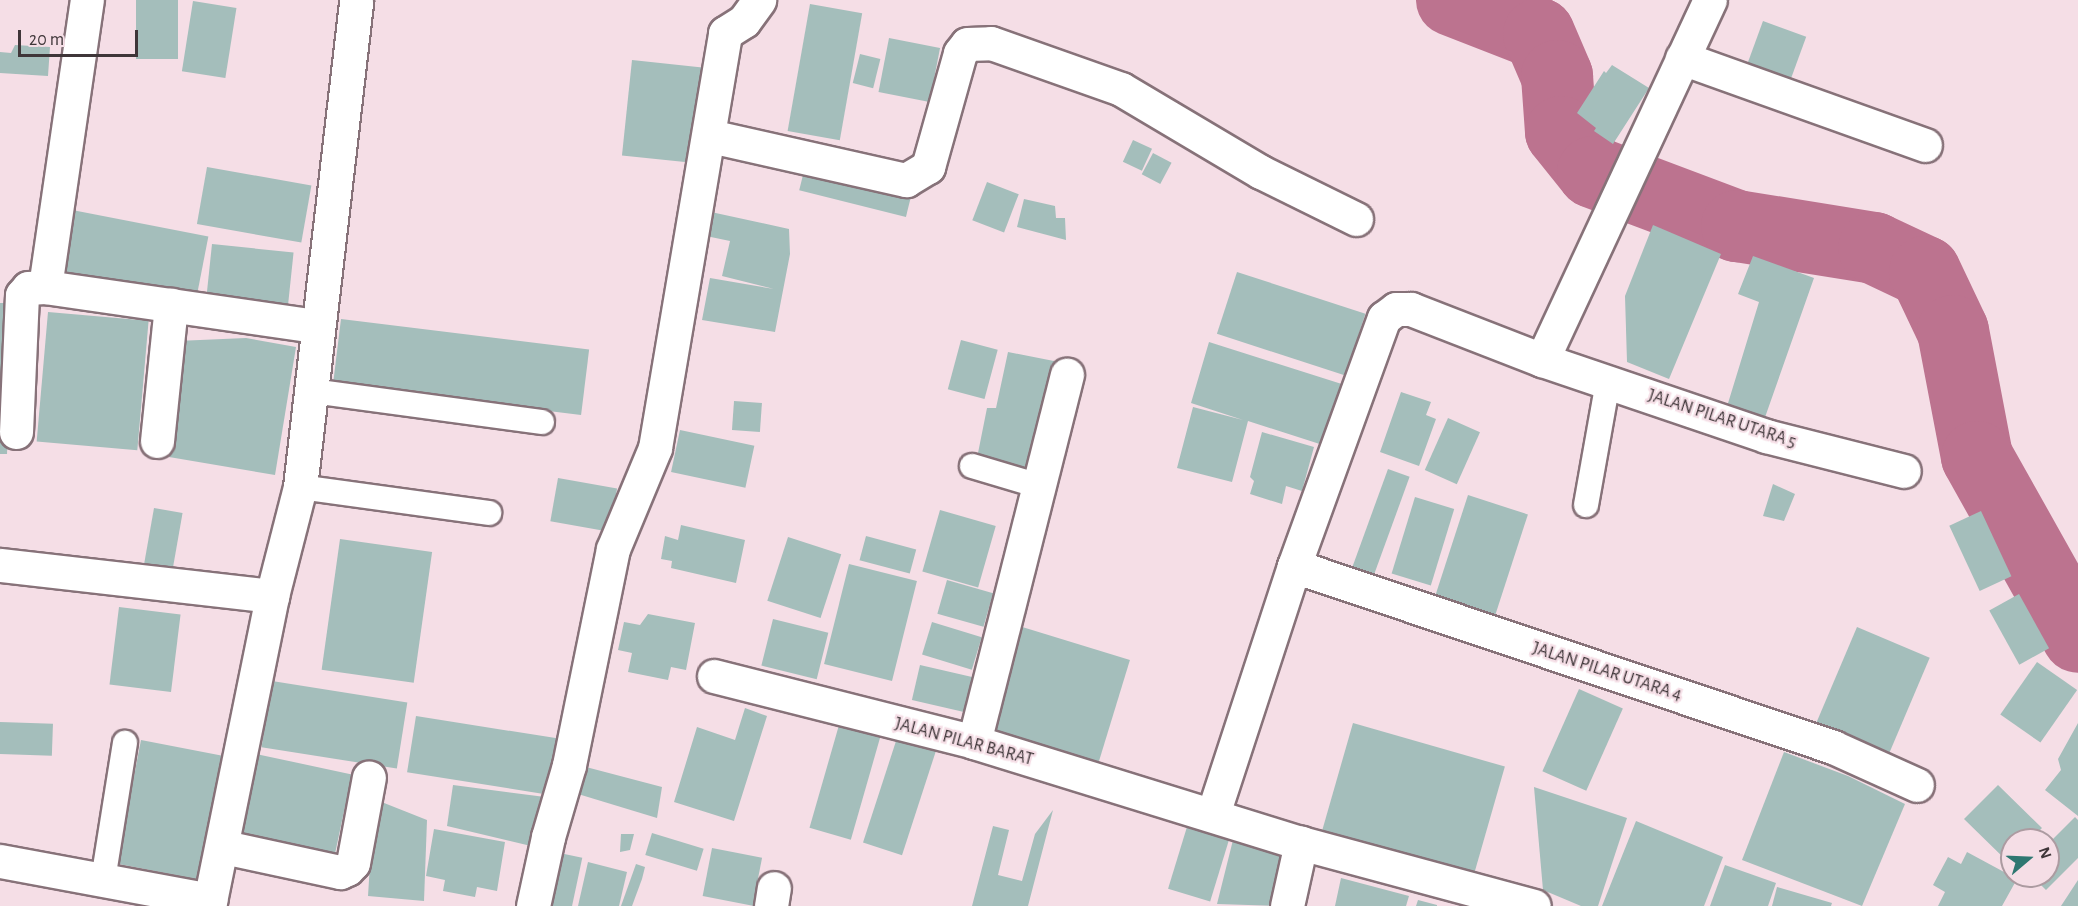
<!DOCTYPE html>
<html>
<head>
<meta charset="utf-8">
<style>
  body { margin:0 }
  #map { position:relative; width:2078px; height:906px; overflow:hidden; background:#f5dee6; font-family:"Alegreya Sans",sans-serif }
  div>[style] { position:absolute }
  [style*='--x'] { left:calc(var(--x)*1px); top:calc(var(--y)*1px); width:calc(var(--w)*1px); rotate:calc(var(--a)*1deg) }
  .river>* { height:72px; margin:-36px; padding:0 36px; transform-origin:36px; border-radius:36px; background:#bc738f }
  .building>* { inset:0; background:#a4bebb; transform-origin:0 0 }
  .roads { filter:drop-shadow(2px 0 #877279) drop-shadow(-2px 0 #877279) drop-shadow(0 2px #877279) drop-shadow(0 -2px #877279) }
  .service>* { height:24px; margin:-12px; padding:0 12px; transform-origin:12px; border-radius:12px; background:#fff }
  .minor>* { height:33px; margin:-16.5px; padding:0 16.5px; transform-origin:16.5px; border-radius:16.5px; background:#fff }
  span { translate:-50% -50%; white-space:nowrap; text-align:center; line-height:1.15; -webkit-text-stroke:4.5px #f5dee6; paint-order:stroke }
  .street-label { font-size:18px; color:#3f3639 }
  .north { position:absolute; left:2000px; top:828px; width:60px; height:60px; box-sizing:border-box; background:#f5dee6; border:2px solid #ac9ba1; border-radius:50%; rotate:71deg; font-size:16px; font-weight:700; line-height:24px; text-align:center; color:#3f3639 }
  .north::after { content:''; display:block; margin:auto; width:21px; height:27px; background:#2e7771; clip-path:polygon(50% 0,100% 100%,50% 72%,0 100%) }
  .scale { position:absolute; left:18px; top:30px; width:120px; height:27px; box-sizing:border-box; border:3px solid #3f3639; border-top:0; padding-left:8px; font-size:18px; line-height:21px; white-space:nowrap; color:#3f3639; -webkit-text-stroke:4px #f5dee6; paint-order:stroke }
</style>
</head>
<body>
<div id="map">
  <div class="river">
    <i style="--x:1452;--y:0;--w:93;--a:21.3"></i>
    <i style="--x:1539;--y:34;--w:46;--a:66.8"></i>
    <i style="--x:1557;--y:76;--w:56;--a:85.9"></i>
    <i style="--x:1561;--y:132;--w:51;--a:51.3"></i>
    <i style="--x:1593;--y:172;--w:154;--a:20.6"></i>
    <i style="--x:1737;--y:226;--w:139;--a:9.1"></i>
    <i style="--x:1874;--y:248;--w:56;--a:25.2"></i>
    <i style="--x:1925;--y:272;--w:65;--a:64.6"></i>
    <i style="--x:1953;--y:331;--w:128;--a:79.2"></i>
    <i style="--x:1977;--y:457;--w:206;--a:60.7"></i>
  </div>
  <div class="building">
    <i style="left:136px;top:0;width:42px;height:59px"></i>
    <i style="left:193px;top:1px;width:44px;height:71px;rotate:9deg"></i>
    <i style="left:810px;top:4px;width:53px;height:129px;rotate:10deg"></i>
    <i style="left:1763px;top:21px;width:46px;height:52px;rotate:20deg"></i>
    <i style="left:889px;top:38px;width:52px;height:55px;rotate:11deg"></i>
    <i style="clip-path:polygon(15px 45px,50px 47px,48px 76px,0 73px,0 52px,11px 53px)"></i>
    <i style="left:860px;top:54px;width:21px;height:30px;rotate:14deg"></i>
    <i style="left:632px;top:60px;width:73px;height:96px;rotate:6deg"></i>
    <i style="clip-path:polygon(1612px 65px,1649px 88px,1613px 144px,1594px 131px,1596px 128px,1577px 113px,1604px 71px,1606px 73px)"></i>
    <i style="left:1133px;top:140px;width:21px;height:24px;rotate:25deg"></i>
    <i style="left:1153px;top:153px;width:21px;height:24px;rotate:28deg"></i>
    <i style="left:207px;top:167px;width:106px;height:58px;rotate:10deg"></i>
    <i style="left:805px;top:167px;width:110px;height:24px;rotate:14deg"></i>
    <i style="left:987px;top:182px;width:34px;height:41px;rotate:21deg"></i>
    <i style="clip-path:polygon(1024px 199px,1055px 206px,1056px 218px,1065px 218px,1066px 240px,1017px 227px)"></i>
    <i style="left:67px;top:209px;width:144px;height:62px;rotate:11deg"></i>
    <i style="clip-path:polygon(711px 212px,789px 229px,790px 254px,775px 332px,702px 320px,710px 278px,774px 289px,722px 276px,730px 241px,706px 236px)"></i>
    <i style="clip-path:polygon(1653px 225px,1721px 254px,1669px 379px,1627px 362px,1625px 296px)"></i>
    <i style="left:212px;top:244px;width:82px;height:54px;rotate:6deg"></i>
    <i style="clip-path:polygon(1753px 256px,1814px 278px,1763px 423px,1725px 413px,1759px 302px,1738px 294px)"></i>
    <i style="left:1237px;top:272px;width:135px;height:65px;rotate:18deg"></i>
    <i style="clip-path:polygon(0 303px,13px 303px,7px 454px,0 454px)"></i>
    <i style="left:48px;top:312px;width:101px;height:130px;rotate:5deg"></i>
    <i style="left:341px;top:319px;width:250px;height:66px;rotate:7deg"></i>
    <i style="clip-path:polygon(246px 338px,296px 347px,275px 475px,169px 457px,177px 341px)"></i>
    <i style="left:961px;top:340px;width:38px;height:51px;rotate:15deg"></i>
    <i style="clip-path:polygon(1209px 342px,1348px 386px,1329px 447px,1248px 421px,1232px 482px,1177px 468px,1193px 407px,1243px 420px,1191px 403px)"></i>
    <i style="clip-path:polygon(1008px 352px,1064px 363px,1035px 475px,977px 458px,987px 408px,996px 408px)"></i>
    <i style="clip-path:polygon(1401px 392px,1431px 402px,1426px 415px,1436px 419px,1419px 466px,1380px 452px)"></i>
    <i style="left:734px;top:401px;width:28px;height:29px;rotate:4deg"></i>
    <i style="left:1448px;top:418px;width:35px;height:57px;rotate:24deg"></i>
    <i style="left:680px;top:430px;width:76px;height:43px;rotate:12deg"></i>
    <i style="clip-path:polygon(1262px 432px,1314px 447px,1302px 491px,1286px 486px,1282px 504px,1250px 494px,1254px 481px,1250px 477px)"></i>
    <i style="left:1388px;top:469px;width:23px;height:105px;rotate:20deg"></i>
    <i style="left:558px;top:478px;width:60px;height:44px;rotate:10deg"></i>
    <i style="clip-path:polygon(1773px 484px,1795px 494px,1784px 521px,1763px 516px)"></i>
    <i style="left:1468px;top:495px;width:63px;height:108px;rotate:18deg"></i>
    <i style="left:1415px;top:497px;width:41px;height:80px;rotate:17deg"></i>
    <i style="left:154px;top:508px;width:29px;height:59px;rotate:10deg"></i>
    <i style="left:940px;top:510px;width:58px;height:64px;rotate:16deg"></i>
    <i style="left:1981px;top:511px;width:72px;height:35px;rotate:65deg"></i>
    <i style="clip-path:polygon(681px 525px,745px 540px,736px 583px,671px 568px,672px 561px,661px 559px,665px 536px,678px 540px)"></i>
    <i style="left:866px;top:536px;width:52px;height:25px;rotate:15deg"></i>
    <i style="left:788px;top:537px;width:56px;height:67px;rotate:18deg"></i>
    <i style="left:340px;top:539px;width:93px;height:132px;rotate:8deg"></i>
    <i style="left:849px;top:564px;width:70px;height:103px;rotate:14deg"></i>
    <i style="left:947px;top:580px;width:48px;height:35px;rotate:16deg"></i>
    <i style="left:2019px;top:594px;width:62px;height:34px;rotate:61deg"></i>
    <i style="left:119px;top:607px;width:62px;height:78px;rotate:7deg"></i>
    <i style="clip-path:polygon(648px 614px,695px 623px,686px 670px,671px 667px,668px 680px,628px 672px,632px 653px,618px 650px,624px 622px,640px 625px)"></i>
    <i style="left:773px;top:619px;width:57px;height:48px;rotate:14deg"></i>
    <i style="left:932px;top:622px;width:52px;height:34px;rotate:17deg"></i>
    <i style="left:1019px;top:626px;width:116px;height:112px;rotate:17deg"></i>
    <i style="left:1857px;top:627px;width:79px;height:107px;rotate:23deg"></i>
    <i style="left:2037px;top:662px;width:49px;height:64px;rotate:35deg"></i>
    <i style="left:920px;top:665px;width:59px;height:36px;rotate:13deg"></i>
    <i style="left:272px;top:681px;width:137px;height:67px;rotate:9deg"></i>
    <i style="left:1579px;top:689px;width:48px;height:90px;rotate:24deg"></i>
    <i style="clip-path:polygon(745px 708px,767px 716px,734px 821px,674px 802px,697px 727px,735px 740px)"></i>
    <i style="left:416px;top:716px;width:151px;height:57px;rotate:9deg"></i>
    <i style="left:0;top:722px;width:53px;height:32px;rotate:2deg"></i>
    <i style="left:1353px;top:723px;width:158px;height:117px;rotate:16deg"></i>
    <i style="clip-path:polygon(2078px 723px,2078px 816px,2045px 790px,2061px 770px,2058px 759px)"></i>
    <i style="left:839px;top:725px;width:43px;height:107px;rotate:16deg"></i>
    <i style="left:897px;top:738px;width:41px;height:110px;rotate:18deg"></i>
    <i style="left:141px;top:740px;width:83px;height:126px;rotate:11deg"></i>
    <i style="clip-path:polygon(1784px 752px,1848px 776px,1905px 804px,1862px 906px,1742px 860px)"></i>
    <i style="left:256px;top:754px;width:98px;height:89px;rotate:12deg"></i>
    <i style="clip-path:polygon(586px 767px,662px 787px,657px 818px,578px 794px)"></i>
    <i style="clip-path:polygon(453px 785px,545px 797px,531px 846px,447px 826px)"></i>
    <i style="clip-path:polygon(1998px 785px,2042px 828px,2030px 840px,2012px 840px,2012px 859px,2008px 862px,1964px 819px)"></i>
    <i style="clip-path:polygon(1534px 787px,1627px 818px,1598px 906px,1581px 906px,1543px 890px)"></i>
    <i style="clip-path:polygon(374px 799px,427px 820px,424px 901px,368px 896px)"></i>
    <i style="clip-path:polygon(1053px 810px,1028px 906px,972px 906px,993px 826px,1009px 830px,998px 875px,1022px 881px,1035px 834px)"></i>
    <i style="left:1190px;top:817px;width:44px;height:75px;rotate:17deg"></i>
    <i style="clip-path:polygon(2075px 817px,2078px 820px,2078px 858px,2046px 890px,2032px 876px,2048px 876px,2048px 844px)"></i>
    <i style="clip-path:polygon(1636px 821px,1723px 857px,1704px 906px,1602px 906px)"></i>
    <i style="clip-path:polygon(434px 829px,505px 842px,497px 891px,477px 887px,475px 897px,443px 891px,445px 880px,426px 876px)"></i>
    <i style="left:652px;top:833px;width:54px;height:23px;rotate:17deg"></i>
    <i style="clip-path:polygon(621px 834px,634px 834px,630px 850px,620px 852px)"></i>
    <i style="clip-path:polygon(1234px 836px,1295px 852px,1281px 906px,1217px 904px)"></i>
    <i style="left:712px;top:848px;width:51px;height:49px;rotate:11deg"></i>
    <i style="left:550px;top:851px;width:33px;height:56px;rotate:12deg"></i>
    <i style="clip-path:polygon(1967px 852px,2017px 879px,2002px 906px,1938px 906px,1945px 892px,1933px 885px,1948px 857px,1961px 864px)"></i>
    <i style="clip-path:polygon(588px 862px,627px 872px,619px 906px,578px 906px)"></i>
    <i style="clip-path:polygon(636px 864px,645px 867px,642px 879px,632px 906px,621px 906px)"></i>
    <i style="clip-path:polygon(1725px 865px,1776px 883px,1768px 906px,1710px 906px)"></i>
    <i style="clip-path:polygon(1341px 878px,1409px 896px,1406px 906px,1335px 906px)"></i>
    <i style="clip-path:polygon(2078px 880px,2078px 906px,2061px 906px)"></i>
    <i style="clip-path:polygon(1777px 887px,1832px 903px,1831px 906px,1772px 906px)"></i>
    <i style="clip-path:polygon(1418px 900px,1437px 905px,1437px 906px,1416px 906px)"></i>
  </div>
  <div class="roads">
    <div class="service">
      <i style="--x:312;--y:391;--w:232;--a:7.7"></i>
      <i style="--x:972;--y:466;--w:67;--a:16.5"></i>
      <i style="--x:300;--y:487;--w:191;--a:7.8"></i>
      <i style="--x:1586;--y:505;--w:125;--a:-79.9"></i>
      <i style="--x:103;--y:880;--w:139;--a:-80.9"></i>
    </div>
    <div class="minor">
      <i style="--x:1682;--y:58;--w:258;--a:19.7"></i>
      <i style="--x:710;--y:136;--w:201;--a:12.7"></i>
      <i style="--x:906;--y:180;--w:26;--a:-31"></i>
      <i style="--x:928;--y:167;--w:118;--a:-74.3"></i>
      <i style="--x:960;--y:53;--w:11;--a:-52"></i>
      <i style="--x:967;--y:44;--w:24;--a:-2"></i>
      <i style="--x:991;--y:43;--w:138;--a:19.5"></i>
      <i style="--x:1121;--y:89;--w:163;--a:30.7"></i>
      <i style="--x:1261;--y:172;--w:106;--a:26.3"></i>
      <i style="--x:45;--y:287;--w:290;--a:-81.7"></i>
      <i style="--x:1542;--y:360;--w:397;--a:-65"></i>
      <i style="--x:16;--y:432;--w:137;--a:-87.5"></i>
      <i style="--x:22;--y:295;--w:9;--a:-49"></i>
      <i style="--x:28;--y:288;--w:17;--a:-3"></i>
      <i style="--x:45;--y:287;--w:275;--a:8.2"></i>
      <i style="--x:157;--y:441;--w:137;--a:-84.1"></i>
      <i style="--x:0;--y:565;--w:274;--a:6.5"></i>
      <i style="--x:1294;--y:566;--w:569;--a:18.56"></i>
      <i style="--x:1833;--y:747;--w:92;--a:24.3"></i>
      <i style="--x:714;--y:676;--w:268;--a:14.2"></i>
      <i style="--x:974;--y:742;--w:342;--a:17.2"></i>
      <i style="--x:1301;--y:843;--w:241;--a:15.1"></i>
      <i style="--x:974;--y:742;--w:379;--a:-75.8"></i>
      <i style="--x:1213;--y:814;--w:261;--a:-71.9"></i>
      <i style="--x:1294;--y:566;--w:264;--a:-70.1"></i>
      <i style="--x:1384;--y:318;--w:15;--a:-37"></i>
      <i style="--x:1396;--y:309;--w:15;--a:0"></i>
      <i style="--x:1411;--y:309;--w:141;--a:21.3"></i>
      <i style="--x:1542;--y:360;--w:237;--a:18.7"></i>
      <i style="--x:1766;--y:436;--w:142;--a:14.2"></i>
      <i style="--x:224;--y:847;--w:119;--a:12.2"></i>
      <i style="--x:340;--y:872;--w:8;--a:-23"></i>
      <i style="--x:347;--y:869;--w:8;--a:-45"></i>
      <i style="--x:353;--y:863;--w:87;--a:-79.5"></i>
      <i style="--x:0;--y:861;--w:214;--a:10.5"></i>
      <i style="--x:209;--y:906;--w:316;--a:-78.5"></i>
      <i style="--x:272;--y:596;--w:113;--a:-75.6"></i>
      <i style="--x:300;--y:487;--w:490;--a:-83.4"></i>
      <i style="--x:533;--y:906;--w:71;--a:-77.7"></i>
      <i style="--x:548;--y:837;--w:75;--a:-73.7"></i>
      <i style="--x:569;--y:765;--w:220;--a:-78.5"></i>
      <i style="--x:613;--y:549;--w:109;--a:-67.4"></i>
      <i style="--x:655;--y:448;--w:421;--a:-80.4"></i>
      <i style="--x:725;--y:33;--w:22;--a:-32"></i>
      <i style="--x:744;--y:21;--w:26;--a:-54"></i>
      <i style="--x:771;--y:906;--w:18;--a:-81"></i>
      <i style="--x:1287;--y:906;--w:65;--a:-77.5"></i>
    </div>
  </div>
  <div class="street-label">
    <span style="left:1722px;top:419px;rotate:18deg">JALAN PILAR UTARA 5</span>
    <span style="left:1607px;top:672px;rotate:18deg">JALAN PILAR UTARA 4</span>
    <span style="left:964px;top:742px;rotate:15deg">JALAN PILAR BARAT</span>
  </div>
  <div class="north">N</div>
  <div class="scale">20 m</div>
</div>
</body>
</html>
